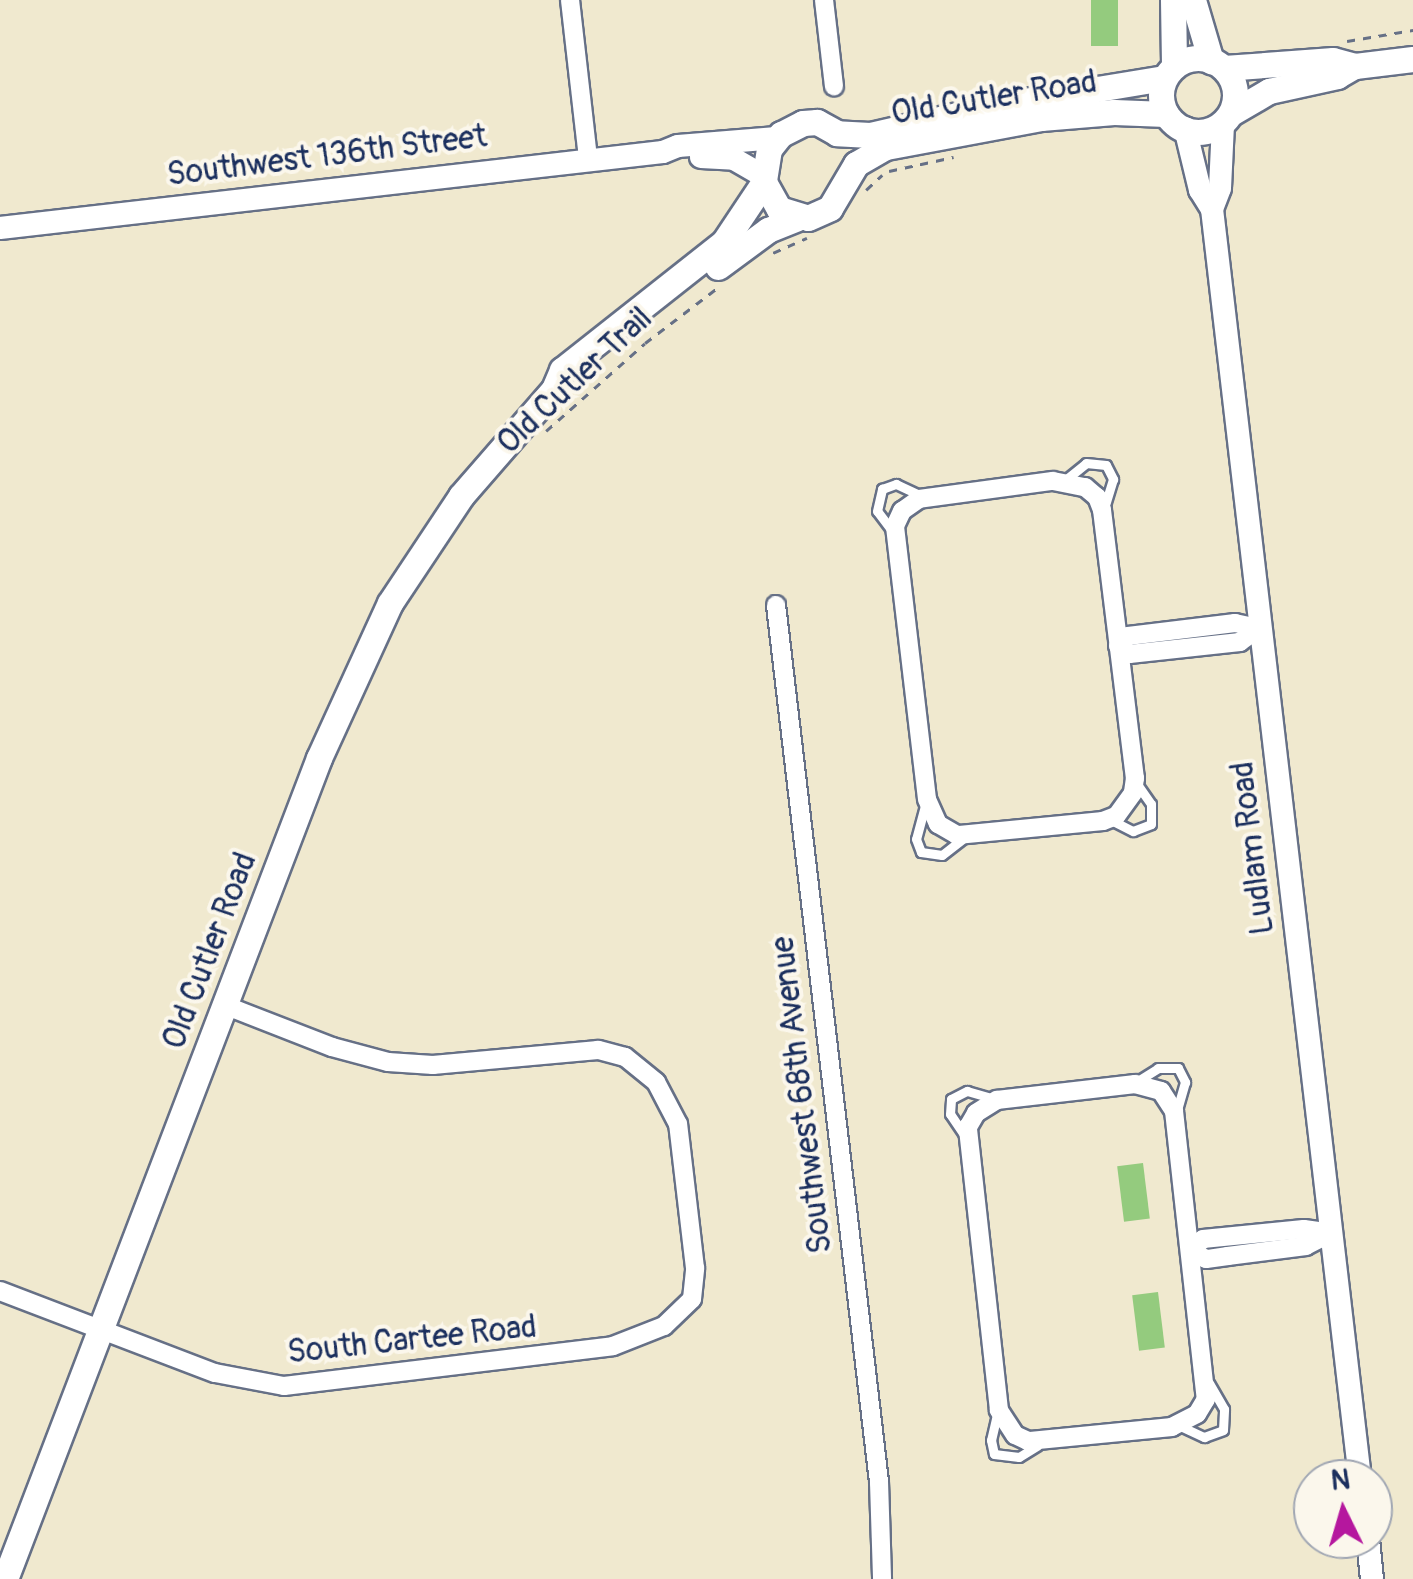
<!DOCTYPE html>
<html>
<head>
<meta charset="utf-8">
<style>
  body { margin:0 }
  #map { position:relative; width:1413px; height:1579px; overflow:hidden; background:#f0e9cf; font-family:Pangolin,sans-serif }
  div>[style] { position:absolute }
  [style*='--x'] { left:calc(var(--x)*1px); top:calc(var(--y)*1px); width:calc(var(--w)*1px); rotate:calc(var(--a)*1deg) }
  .green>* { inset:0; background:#94cb7e; transform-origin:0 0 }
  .path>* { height:2.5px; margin-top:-1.25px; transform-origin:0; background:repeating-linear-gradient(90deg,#667086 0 8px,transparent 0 16px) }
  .roads { filter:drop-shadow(2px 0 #667086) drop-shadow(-2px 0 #667086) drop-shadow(0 2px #667086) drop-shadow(0 -2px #667086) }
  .service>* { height:9px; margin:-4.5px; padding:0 4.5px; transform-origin:4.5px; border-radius:4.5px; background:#fff }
  .minor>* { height:18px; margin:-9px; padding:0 9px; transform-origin:9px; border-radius:9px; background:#fff }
  .tertiary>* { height:22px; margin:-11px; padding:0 11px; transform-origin:11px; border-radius:11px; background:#fff }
  .secondary>* { height:25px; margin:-12.5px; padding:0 12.5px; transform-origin:12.5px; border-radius:12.5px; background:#fff }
  .secondary>.ring { margin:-12.5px; padding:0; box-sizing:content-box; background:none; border:25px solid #fff; border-radius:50% }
  span { translate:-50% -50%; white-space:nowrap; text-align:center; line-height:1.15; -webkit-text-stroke:8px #fbf7ec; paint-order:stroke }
  .street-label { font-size:32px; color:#1b2f5e }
  .north { position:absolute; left:1293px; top:1459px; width:100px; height:100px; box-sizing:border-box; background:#fbf7ec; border:2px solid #a1a7b3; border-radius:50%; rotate:355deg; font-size:28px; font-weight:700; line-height:40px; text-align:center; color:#1b2f5e }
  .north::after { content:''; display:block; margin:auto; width:35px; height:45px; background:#b5179e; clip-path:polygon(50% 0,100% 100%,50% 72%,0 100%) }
</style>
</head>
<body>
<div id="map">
  <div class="green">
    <i style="left:1091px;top:0;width:27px;height:46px"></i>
    <i style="left:1143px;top:1163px;width:56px;height:26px;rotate:83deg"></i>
    <i style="left:1158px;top:1292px;width:56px;height:26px;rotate:83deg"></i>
  </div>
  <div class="path">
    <i style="--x:1347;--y:41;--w:67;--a:-9.5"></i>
    <i style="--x:889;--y:171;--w:66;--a:-12.2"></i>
    <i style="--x:866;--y:190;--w:22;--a:-43"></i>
    <i style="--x:773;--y:253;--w:37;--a:-24"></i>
    <i style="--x:546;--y:431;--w:132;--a:-41.6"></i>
    <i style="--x:645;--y:343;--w:89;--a:-37.3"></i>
  </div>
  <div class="roads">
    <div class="service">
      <i style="--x:1064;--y:481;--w:28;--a:-39"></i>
      <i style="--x:1086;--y:463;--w:20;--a:6"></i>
      <i style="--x:1106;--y:465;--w:16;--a:63"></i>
      <i style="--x:1113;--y:479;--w:30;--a:107"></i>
      <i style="--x:893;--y:532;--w:26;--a:-127"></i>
      <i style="--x:877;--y:511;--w:23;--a:-77"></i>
      <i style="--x:882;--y:489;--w:15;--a:-20"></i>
      <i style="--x:896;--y:484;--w:29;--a:25"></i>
      <i style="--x:926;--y:802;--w:38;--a:105"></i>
      <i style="--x:916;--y:839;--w:14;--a:69"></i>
      <i style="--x:921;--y:852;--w:21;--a:8"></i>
      <i style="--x:942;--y:855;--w:29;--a:-38"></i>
      <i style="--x:1109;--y:819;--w:27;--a:27"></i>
      <i style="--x:1133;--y:831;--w:19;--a:-21"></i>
      <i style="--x:1151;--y:824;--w:20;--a:-90"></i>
      <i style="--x:1151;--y:804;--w:24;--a:-125"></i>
      <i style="--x:1136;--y:1082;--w:26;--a:-32"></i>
      <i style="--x:1158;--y:1068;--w:20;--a:0"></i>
      <i style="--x:1178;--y:1068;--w:16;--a:63"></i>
      <i style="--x:1185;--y:1082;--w:32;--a:106"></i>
      <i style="--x:967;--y:1139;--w:30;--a:-124"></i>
      <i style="--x:950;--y:1114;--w:15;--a:-86"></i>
      <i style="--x:951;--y:1099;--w:18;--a:-27"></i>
      <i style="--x:967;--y:1091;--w:29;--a:16"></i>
      <i style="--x:998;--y:1410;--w:31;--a:103"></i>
      <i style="--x:991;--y:1440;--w:14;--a:78"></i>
      <i style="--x:994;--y:1454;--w:25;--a:7"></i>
      <i style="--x:1019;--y:1457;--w:22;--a:-32"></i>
      <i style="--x:1178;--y:1425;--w:29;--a:25"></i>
      <i style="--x:1204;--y:1437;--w:20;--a:-20"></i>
      <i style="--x:1223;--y:1430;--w:21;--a:-87"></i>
      <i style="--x:1224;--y:1409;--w:30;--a:-120"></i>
    </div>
    <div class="minor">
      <i style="--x:570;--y:0;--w:159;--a:83.5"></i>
      <i style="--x:824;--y:0;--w:87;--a:83.4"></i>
      <i style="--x:1053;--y:481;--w:33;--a:11"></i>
      <i style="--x:1085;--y:487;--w:16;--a:40"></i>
      <i style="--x:1097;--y:497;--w:14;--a:69"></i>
      <i style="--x:1102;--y:510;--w:270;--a:83"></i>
      <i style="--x:1135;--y:778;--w:15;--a:98"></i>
      <i style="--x:1133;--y:793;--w:29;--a:126"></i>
      <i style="--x:1116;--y:816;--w:14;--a:159"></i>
      <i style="--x:1103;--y:821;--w:147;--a:174.5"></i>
      <i style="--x:957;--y:835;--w:22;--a:-150"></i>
      <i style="--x:938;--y:824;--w:27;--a:-114"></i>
      <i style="--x:927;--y:799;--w:275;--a:-96.7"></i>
      <i style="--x:895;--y:526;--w:17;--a:-65"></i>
      <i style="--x:902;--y:511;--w:21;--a:-35"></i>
      <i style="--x:919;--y:499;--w:135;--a:-7.7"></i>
      <i style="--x:776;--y:605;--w:883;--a:83.3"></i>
      <i style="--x:879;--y:1482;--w:97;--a:88.2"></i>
      <i style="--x:1235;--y:623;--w:25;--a:12"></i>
      <i style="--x:1259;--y:628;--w:24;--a:144"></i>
      <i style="--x:1240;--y:642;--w:111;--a:173.8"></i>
      <i style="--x:1130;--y:654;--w:14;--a:-146"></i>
      <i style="--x:1118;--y:646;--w:14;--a:-45"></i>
      <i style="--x:1128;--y:636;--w:108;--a:-6.9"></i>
      <i style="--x:1135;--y:1084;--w:27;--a:15"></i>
      <i style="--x:1161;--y:1091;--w:24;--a:57"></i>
      <i style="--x:1174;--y:1111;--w:290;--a:83.7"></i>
      <i style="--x:1206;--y:1399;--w:17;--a:121"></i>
      <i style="--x:1197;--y:1414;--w:28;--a:153"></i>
      <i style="--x:1172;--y:1427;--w:145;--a:174.4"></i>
      <i style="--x:1028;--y:1441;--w:14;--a:-155"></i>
      <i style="--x:1015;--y:1435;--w:30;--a:-123"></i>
      <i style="--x:999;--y:1410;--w:285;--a:-96.3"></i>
      <i style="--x:968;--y:1127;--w:16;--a:-60"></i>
      <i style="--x:976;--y:1113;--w:25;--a:-32"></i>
      <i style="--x:997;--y:1100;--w:139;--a:-6.6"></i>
      <i style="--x:1304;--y:1229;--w:27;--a:8"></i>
      <i style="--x:1331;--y:1233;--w:28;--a:153"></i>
      <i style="--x:1306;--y:1246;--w:79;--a:172.7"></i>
      <i style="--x:1228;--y:1256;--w:22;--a:172"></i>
      <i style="--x:1206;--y:1259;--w:17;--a:-152"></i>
      <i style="--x:1191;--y:1251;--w:17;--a:-45"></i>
      <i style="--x:1203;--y:1239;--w:101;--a:-5.7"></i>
      <i style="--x:0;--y:1291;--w:230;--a:20.9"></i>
      <i style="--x:215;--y:1373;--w:70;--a:10.7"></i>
      <i style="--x:284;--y:1386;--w:331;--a:-6.9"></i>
      <i style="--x:613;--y:1346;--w:55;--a:-21.4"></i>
      <i style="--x:664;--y:1326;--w:39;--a:-44"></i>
      <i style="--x:692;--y:1299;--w:31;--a:-84"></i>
      <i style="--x:695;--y:1268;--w:145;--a:-96.7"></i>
      <i style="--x:678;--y:1124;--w:47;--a:-117.6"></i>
      <i style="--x:656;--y:1082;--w:40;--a:-141"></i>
      <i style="--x:625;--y:1057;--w:28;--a:-165"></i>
      <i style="--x:598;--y:1050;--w:166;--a:174.8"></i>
      <i style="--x:433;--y:1065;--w:45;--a:-176.2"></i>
      <i style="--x:388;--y:1062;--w:58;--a:-165"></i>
      <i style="--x:332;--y:1047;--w:116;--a:-158.7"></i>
    </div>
    <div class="tertiary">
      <i style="--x:1185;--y:128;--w:64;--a:76.4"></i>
      <i style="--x:1200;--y:190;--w:22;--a:58"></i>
      <i style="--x:1212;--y:209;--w:1279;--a:83.35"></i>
      <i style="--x:701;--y:157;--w:33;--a:3"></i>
      <i style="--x:734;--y:159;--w:34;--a:30"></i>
      <i style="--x:1212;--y:209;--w:22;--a:-69"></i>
      <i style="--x:1220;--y:188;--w:64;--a:-87.3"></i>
      <i style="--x:0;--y:228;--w:667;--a:-6.54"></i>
      <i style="--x:663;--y:152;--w:16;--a:-22"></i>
      <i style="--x:678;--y:146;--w:99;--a:-4.6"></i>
      <i style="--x:1368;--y:1539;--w:40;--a:84.3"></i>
    </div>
    <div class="secondary">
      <i style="--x:1173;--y:0;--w:66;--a:89.1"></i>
      <i style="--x:1193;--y:0;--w:64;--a:73.6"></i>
      <i class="ring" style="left:1161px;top:58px;width:49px;height:49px"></i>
      <i style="--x:1224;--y:68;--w:109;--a:-4.2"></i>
      <i style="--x:1333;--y:60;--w:23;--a:15"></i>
      <i style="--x:1355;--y:66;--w:58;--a:-6.9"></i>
      <i style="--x:1164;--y:78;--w:165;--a:170.6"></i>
      <i style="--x:1001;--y:105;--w:134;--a:167.1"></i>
      <i style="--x:870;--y:135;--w:33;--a:-177"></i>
      <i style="--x:837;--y:133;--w:23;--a:-151"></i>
      <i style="--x:817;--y:122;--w:14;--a:176"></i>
      <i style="--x:803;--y:123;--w:25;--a:153"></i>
      <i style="--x:781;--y:134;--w:19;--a:129"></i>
      <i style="--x:769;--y:149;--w:33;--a:99"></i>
      <i style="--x:764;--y:182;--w:31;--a:61"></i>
      <i style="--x:779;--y:209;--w:30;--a:17"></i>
      <i style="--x:808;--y:218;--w:24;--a:-24"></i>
      <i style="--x:830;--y:208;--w:51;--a:-59.4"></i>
      <i style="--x:856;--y:164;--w:34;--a:-30"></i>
      <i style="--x:886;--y:147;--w:158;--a:-10.6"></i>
      <i style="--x:1041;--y:118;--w:73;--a:-4.7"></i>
      <i style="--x:1114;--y:112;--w:52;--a:2.2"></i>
      <i style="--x:1233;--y:112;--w:42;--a:-30.3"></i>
      <i style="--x:1269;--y:91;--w:70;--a:-12.4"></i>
      <i style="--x:1337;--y:76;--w:16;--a:-30"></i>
      <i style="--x:718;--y:267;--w:62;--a:-36.5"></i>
      <i style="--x:768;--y:230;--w:31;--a:-22"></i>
      <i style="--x:5;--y:1579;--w:879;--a:-69.07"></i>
      <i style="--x:319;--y:758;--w:170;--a:-65.4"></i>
      <i style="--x:390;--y:603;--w:128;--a:-56.4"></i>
      <i style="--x:461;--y:496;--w:142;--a:-49"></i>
      <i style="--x:554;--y:389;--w:21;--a:-67"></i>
      <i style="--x:562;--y:370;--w:206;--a:-38.3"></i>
      <i style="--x:724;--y:242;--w:72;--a:-56.3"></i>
    </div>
  </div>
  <div class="street-label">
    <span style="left:994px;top:98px;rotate:-9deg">Old Cutler Road</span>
    <span style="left:327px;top:156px;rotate:-7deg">Southwest 136th Street</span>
    <span style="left:575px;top:381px;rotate:-43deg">Old Cutler Trail</span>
    <span style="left:1253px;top:848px;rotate:-97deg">Ludlam Road</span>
    <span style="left:210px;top:951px;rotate:-69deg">Old Cutler Road</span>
    <span style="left:802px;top:1095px;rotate:-97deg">Southwest 68th Avenue</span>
    <span style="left:412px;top:1340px;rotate:-6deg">South Cartee Road</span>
  </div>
  <div class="north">N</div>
</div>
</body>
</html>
